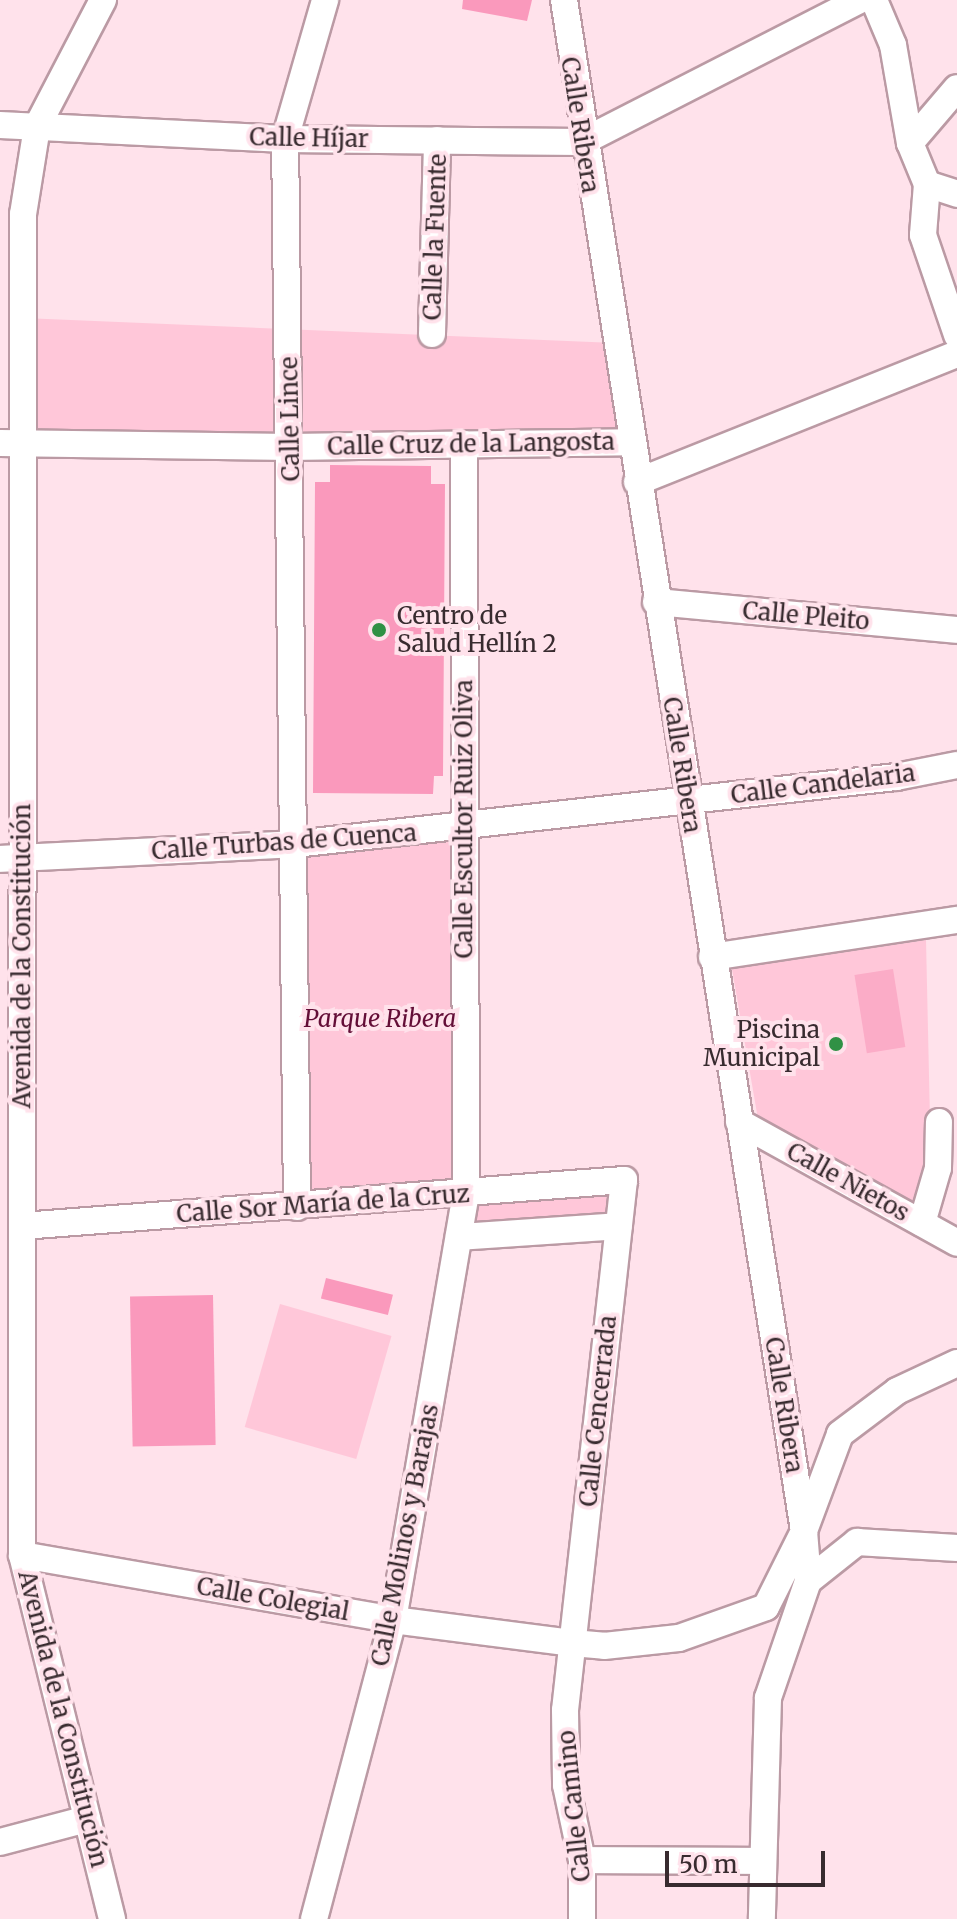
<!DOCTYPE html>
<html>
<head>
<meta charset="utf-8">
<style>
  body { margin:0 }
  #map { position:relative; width:957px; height:1919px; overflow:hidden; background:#ffe2eb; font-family:Merriweather,serif }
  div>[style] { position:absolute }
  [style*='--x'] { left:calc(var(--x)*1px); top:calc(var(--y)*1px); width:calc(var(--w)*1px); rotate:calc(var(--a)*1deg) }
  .green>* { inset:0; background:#ffc7d9; transform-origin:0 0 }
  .water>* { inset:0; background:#fbacc7; transform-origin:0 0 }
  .building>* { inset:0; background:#fa99bc; transform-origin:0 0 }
  .roads { filter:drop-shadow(2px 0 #bb9aa4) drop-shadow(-2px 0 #bb9aa4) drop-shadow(0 2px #bb9aa4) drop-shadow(0 -2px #bb9aa4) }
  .minor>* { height:26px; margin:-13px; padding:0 13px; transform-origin:13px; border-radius:13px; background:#fff }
  .dots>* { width:22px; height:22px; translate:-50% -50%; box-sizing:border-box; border:4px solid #ffe2eb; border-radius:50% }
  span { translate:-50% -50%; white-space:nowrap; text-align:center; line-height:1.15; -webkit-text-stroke:8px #ffe2eb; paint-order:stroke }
  .street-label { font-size:24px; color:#382b2f }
  .poi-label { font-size:24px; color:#382b2f }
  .left { translate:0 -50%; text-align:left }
  .right { translate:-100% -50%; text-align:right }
  .park-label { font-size:24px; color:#630e37; font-style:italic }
  .scale { position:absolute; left:665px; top:1851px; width:160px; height:36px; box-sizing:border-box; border:4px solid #382b2f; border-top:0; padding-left:10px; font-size:24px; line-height:28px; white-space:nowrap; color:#382b2f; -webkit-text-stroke:6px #ffe2eb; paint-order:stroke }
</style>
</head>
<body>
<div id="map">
  <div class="green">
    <i style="clip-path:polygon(23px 318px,615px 343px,630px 442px,23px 443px)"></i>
    <i style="clip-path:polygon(463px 827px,466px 1192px,624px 1180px,619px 1226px,459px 1237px,466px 1194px,297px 1207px,295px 844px)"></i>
    <i style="clip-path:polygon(926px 940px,931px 1166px,924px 1197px,912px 1206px,758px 1119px,732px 969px)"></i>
    <i style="left:280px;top:1304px;width:116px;height:128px;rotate:16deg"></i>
  </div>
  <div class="water">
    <i style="left:893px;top:969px;width:79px;height:39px;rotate:81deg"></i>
  </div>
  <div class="building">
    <i style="clip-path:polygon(463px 0,532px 0,527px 21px,462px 9px)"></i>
    <i style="clip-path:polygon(330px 465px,431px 466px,431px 484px,445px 484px,443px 776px,434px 776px,433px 794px,313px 793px,315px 482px,330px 482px)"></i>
    <i style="left:326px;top:1278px;width:69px;height:21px;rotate:14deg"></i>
    <i style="left:213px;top:1295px;width:150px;height:83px;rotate:89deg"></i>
  </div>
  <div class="roads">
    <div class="minor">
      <i style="--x:103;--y:0;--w:143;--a:117.5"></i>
      <i style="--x:37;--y:127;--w:88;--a:99.1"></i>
      <i style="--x:23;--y:214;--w:1341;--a:90.04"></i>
      <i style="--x:22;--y:1555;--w:375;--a:76.1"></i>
      <i style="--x:564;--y:0;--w:1550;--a:81.09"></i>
      <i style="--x:804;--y:1531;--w:50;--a:85.4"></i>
      <i style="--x:808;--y:1581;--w:124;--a:108.9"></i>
      <i style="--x:768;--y:1698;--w:221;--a:91.6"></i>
      <i style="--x:874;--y:0;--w:49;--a:67.1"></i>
      <i style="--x:893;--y:45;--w:99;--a:80.2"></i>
      <i style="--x:910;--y:143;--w:44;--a:67.5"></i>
      <i style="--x:927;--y:184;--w:51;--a:94.5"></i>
      <i style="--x:923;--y:235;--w:106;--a:71.2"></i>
      <i style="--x:0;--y:125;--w:285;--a:2.8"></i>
      <i style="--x:285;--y:139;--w:297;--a:0.6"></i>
      <i style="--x:582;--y:142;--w:311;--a:-27.1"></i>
      <i style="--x:910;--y:143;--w:72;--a:-49.5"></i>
      <i style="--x:927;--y:184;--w:32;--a:18"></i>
      <i style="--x:432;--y:334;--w:194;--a:-88.5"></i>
      <i style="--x:0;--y:443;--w:290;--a:0.8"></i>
      <i style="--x:290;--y:447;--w:340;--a:-0.8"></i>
      <i style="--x:637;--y:482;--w:345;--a:-21.8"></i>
      <i style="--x:656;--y:602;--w:302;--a:5.3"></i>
      <i style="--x:0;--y:859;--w:295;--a:-2.9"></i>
      <i style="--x:295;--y:844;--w:605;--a:-6.36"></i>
      <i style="--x:896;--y:777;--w:62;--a:-11.1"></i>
      <i style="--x:712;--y:957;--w:248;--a:-8.6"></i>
      <i style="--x:739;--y:1122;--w:249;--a:29"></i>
      <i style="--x:297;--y:1207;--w:1068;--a:-90.64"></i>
      <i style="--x:285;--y:139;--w:145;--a:-73.9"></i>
      <i style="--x:922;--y:1223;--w:57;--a:-73.8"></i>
      <i style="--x:938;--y:1168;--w:46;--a:-88.8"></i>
      <i style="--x:22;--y:1226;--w:604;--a:-4.37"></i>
      <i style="--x:624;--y:1180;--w:533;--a:96.35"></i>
      <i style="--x:565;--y:1710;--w:75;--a:89.2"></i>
      <i style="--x:566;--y:1785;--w:77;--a:78"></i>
      <i style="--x:582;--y:1860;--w:59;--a:90"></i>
      <i style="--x:459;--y:1237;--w:160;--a:-3.9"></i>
      <i style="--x:22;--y:1555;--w:377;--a:9.9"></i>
      <i style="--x:393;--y:1620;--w:180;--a:7.3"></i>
      <i style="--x:572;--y:1643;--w:32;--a:5"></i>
      <i style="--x:604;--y:1646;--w:75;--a:-6.1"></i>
      <i style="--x:679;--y:1638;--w:92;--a:-19.6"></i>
      <i style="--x:766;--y:1607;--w:85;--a:-63.4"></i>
      <i style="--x:804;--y:1531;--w:103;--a:-69.6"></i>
      <i style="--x:840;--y:1434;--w:71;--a:-37"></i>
      <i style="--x:897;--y:1391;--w:66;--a:-25"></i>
      <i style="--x:808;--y:1581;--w:63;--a:-38.5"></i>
      <i style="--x:857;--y:1542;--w:100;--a:3.4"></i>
      <i style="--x:0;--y:1842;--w:90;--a:-14.8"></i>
      <i style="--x:582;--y:1860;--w:181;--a:0.3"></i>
      <i style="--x:314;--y:1919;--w:309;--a:-75.2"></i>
      <i style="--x:393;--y:1620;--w:433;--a:-80.3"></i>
      <i style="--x:466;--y:1193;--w:749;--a:-90.15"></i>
    </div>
  </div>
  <div class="dots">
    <i style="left:379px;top:630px;background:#309145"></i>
    <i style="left:836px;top:1044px;background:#309145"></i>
  </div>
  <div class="street-label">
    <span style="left:580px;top:125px;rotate:81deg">Calle Ribera</span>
    <span style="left:309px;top:138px;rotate:1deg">Calle Híjar</span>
    <span style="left:435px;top:237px;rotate:-88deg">Calle la Fuente</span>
    <span style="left:290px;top:419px;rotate:-91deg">Calle Lince</span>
    <span style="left:471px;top:444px;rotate:-1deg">Calle Cruz de la Langosta</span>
    <span style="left:806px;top:616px;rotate:5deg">Calle Pleito</span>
    <span style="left:682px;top:765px;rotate:81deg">Calle Ribera</span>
    <span style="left:823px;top:784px;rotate:-7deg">Calle Candelaria</span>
    <span style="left:464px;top:819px;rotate:-90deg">Calle Escultor Ruiz Oliva</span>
    <span style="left:284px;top:842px;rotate:-4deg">Calle Turbas de Cuenca</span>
    <span style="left:22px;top:956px;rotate:-90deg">Avenida de la Constitución</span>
    <span style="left:848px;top:1182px;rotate:29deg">Calle Nietos</span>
    <span style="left:323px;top:1204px;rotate:-4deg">Calle Sor María de la Cruz</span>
    <span style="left:784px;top:1405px;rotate:81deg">Calle Ribera</span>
    <span style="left:598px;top:1411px;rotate:-84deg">Calle Cencerrada</span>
    <span style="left:405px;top:1535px;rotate:-79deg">Calle Molinos y Barajas</span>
    <span style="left:273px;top:1599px;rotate:10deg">Calle Colegial</span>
    <span style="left:63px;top:1719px;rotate:76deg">Avenida de la Constitución</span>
    <span style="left:574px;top:1806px;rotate:-96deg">Calle Camino</span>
  </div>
  <div class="poi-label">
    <span class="left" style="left:397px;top:630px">Centro de<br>Salud Hellín 2</span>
    <span class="right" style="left:820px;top:1044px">Piscina<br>Municipal</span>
  </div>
  <div class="park-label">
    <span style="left:380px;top:1019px">Parque Ribera</span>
  </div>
  <div class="scale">50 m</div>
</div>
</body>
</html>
